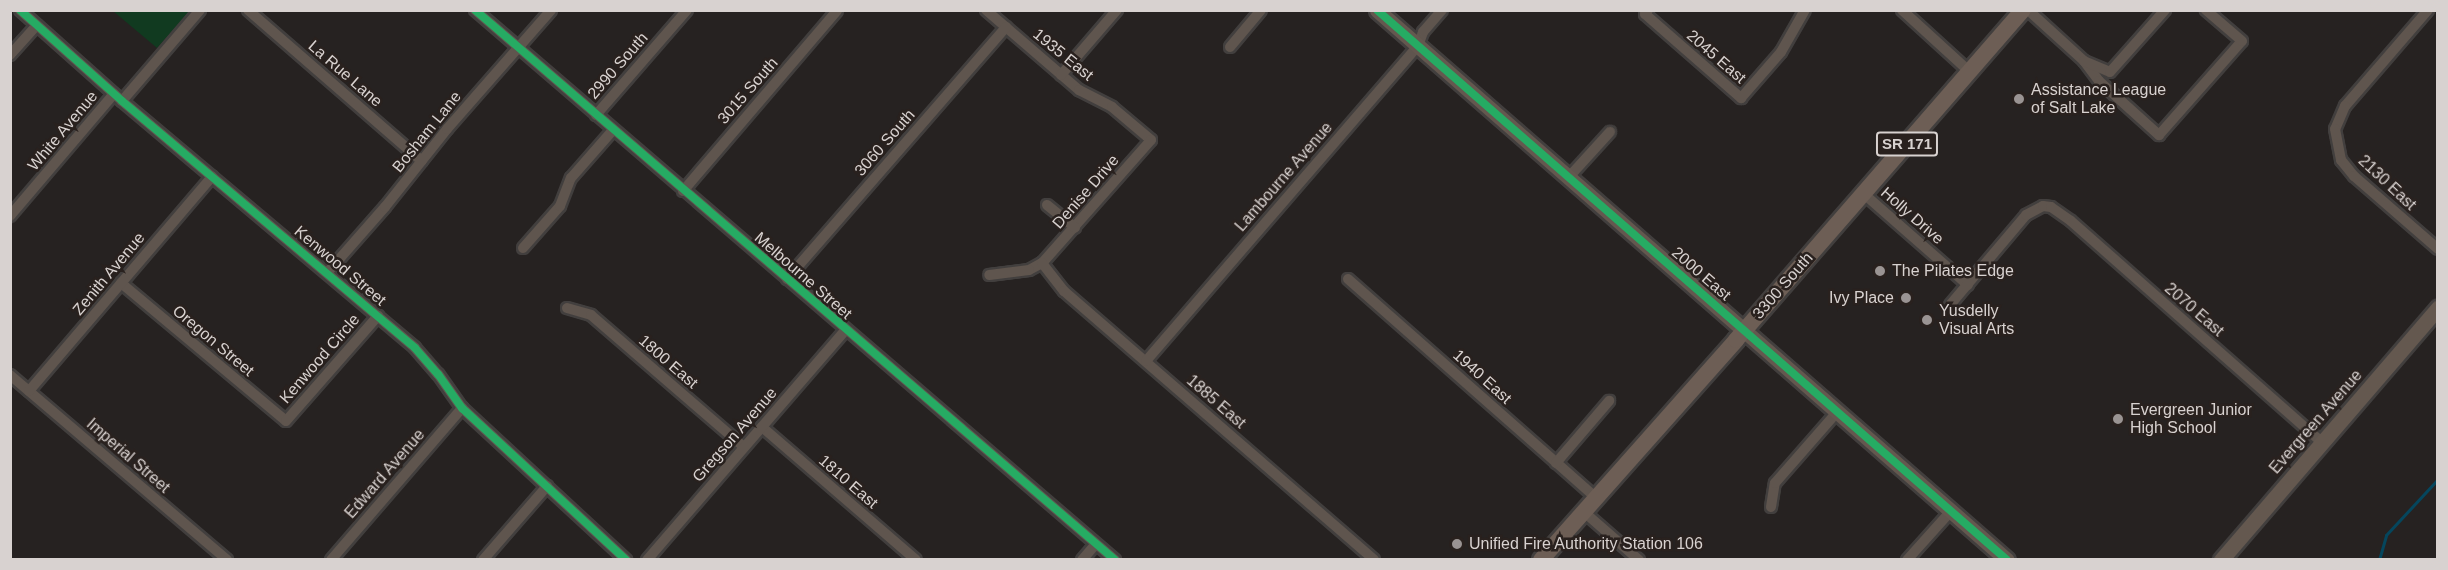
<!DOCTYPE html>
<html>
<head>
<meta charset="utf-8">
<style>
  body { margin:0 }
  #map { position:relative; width:2448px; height:570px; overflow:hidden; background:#262221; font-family:Arial,sans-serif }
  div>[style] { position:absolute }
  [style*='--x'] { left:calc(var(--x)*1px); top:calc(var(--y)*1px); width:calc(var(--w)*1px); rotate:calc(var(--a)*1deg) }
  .green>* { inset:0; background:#113a20 }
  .stream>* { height:3px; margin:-1.5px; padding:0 1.5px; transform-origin:1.5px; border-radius:1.5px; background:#05465d }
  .roads { filter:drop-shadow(2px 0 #423f3e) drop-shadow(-2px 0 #423f3e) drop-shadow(0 2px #423f3e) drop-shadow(0 -2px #423f3e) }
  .street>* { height:10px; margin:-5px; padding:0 5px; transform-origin:5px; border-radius:5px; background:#5f554e }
  .secondary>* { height:15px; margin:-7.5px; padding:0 7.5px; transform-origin:7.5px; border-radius:7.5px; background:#64584f }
  .primary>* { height:16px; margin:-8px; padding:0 8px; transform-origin:8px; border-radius:8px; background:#6d5e55 }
  .cycleway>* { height:8px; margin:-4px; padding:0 4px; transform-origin:4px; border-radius:4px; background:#26ab63 }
  .dots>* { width:16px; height:16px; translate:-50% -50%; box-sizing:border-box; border:3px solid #29211e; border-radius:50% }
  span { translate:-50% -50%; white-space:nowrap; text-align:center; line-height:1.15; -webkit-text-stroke:5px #29211e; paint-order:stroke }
  .shield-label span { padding:2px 4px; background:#29211e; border:2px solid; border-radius:4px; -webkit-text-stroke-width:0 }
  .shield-label { font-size:15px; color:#d8d2d0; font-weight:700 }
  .street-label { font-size:16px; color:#d8d2d0 }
  .poi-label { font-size:16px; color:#d8d2d0 }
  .left { translate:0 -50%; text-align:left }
  .right { translate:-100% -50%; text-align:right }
  .frame { position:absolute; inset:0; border:12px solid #d8d2d0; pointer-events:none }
</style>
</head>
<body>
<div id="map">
  <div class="green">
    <i style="clip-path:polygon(113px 11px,190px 11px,157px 48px)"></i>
  </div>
  <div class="stream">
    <i style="--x:2379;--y:560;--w:26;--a:-74"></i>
    <i style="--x:2386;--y:535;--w:76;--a:-47.1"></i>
  </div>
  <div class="roads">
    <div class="street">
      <i style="--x:20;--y:10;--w:137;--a:41.7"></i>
      <i style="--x:122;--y:101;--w:383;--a:40.1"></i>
      <i style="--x:415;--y:348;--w:35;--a:49"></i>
      <i style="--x:438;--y:374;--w:42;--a:54.8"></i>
      <i style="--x:462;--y:408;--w:224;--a:42.8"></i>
      <i style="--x:248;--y:10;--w:230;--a:41"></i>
      <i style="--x:475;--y:10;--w:844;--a:40.67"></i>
      <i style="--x:986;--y:10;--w:123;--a:40.7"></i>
      <i style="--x:1079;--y:90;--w:37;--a:27"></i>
      <i style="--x:1112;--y:107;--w:51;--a:40.2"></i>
      <i style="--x:1151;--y:140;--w:164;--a:131.5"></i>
      <i style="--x:1042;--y:263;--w:15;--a:152"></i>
      <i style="--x:1029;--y:270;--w:40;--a:172.9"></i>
      <i style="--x:1648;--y:10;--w:5;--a:127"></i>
      <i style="--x:1645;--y:14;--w:128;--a:41.2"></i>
      <i style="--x:1741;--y:98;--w:61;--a:-49"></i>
      <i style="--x:1781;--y:52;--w:48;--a:-60.3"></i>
      <i style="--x:1902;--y:10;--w:92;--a:42.4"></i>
      <i style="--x:2028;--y:10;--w:76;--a:42.3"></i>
      <i style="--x:2084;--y:61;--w:25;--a:53"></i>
      <i style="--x:2099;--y:81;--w:81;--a:42"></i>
      <i style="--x:2159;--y:135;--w:125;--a:-48.6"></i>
      <i style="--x:2242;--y:41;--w:48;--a:-139.3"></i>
      <i style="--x:2428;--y:10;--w:127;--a:130.8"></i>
      <i style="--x:2345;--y:106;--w:25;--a:113"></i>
      <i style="--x:2335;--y:129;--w:32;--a:79"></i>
      <i style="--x:2341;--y:160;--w:21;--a:51"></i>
      <i style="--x:2354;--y:176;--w:111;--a:41"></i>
      <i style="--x:1230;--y:47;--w:48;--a:-50"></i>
      <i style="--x:10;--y:55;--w:40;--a:-48"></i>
      <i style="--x:2084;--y:61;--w:28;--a:23"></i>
      <i style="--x:2110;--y:72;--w:83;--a:-48.4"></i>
      <i style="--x:1061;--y:75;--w:86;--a:-49.3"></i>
      <i style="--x:122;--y:101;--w:120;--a:-49.4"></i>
      <i style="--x:596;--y:115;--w:139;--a:-49.1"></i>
      <i style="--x:1569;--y:177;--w:61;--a:-47.7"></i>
      <i style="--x:683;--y:191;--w:237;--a:-49.5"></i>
      <i style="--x:1864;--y:194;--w:138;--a:41.2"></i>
      <i style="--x:1047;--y:205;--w:36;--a:39"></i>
      <i style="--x:10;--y:216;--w:160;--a:-49.6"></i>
      <i style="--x:523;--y:248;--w:56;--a:-48.6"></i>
      <i style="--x:560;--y:206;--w:30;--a:-69"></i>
      <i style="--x:571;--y:178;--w:64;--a:-48.8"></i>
      <i style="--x:1042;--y:263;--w:36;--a:52"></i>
      <i style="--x:1064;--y:291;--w:410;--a:40.9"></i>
      <i style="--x:327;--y:273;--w:88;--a:-48.7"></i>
      <i style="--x:385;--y:207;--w:100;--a:-51.5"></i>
      <i style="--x:447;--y:129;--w:158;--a:-48.8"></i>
      <i style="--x:787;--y:279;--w:334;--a:-49"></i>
      <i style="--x:1348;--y:279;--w:331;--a:41.4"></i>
      <i style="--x:121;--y:283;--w:215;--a:39.9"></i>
      <i style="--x:286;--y:421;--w:140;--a:-48.8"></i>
      <i style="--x:1950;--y:305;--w:118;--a:-49.8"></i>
      <i style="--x:2026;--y:215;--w:19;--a:-28"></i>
      <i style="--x:2043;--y:206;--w:8;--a:7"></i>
      <i style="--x:2051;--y:207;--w:24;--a:35"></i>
      <i style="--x:2071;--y:221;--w:334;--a:41.4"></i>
      <i style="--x:567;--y:308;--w:25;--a:16"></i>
      <i style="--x:591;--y:315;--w:202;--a:40.8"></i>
      <i style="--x:1146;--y:361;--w:416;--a:-49.2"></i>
      <i style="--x:1418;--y:46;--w:15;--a:-70"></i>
      <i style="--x:1423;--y:32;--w:29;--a:-49"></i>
      <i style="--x:10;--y:375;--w:285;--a:40.4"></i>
      <i style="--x:29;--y:391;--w:282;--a:-49.5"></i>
      <i style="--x:762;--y:427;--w:203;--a:40.8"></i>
      <i style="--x:1556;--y:463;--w:82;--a:-49.5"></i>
      <i style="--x:1771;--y:507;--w:24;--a:-81"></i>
      <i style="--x:1775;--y:483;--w:96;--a:-48.8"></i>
      <i style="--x:1584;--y:512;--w:73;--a:41.1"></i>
      <i style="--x:331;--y:560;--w:201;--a:-49.2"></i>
      <i style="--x:483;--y:560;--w:98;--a:-49.1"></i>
      <i style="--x:647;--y:560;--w:303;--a:-49.2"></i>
      <i style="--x:1082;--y:560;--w:21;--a:-49"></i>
      <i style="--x:1907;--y:560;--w:66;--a:-48.1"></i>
    </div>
    <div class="secondary">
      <i style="--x:1377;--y:10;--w:836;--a:41.12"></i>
      <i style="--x:2221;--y:560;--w:333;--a:-49.3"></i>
    </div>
    <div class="primary">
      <i style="--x:1541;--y:560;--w:294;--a:-48.4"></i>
      <i style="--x:1736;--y:340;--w:437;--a:-49"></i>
    </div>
  </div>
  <div class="cycleway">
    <i style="--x:20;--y:10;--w:137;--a:41.7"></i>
    <i style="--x:122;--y:101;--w:383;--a:40.1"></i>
    <i style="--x:415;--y:348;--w:35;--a:49"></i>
    <i style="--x:438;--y:374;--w:42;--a:54.8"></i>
    <i style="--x:462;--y:408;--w:224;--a:42.8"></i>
    <i style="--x:475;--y:10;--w:844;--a:40.67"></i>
    <i style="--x:1377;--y:10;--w:836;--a:41.12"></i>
  </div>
  <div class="dots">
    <i style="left:2019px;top:99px;background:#9a9493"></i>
    <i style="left:1880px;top:271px;background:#9a9493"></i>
    <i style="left:1906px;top:298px;background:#9a9493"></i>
    <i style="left:1927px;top:320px;background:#9a9493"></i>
    <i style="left:2118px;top:419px;background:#9a9493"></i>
    <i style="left:1457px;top:544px;background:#9a9493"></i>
  </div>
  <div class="shield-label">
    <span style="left:1907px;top:144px">SR 171</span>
  </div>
  <div class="street-label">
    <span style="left:1063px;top:55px;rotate:39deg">1935 East</span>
    <span style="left:1716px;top:57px;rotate:41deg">2045 East</span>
    <span style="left:618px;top:66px;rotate:-49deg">2990 South</span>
    <span style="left:345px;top:74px;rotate:41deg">La Rue Lane</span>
    <span style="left:748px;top:91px;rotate:-49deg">3015 South</span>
    <span style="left:63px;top:131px;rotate:-50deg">White Avenue</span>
    <span style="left:427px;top:132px;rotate:-51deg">Bosham Lane</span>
    <span style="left:885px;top:143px;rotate:-49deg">3060 South</span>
    <span style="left:1284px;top:177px;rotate:-49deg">Lambourne Avenue</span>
    <span style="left:2387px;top:183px;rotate:43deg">2130 East</span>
    <span style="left:1086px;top:192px;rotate:-49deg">Denise Drive</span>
    <span style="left:1912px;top:216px;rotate:41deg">Holly Drive</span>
    <span style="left:340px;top:266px;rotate:40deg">Kenwood Street</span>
    <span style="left:109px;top:274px;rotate:-50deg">Zenith Avenue</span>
    <span style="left:1701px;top:274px;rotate:41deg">2000 East</span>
    <span style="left:803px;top:276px;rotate:41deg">Melbourne Street</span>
    <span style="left:1783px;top:286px;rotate:-49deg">3300 South</span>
    <span style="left:2194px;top:310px;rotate:41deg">2070 East</span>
    <span style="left:213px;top:341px;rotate:40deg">Oregon Street</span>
    <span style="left:320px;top:359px;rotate:-49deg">Kenwood Circle</span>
    <span style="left:668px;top:362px;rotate:41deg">1800 East</span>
    <span style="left:1482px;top:377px;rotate:42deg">1940 East</span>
    <span style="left:1216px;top:402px;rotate:41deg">1885 East</span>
    <span style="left:2316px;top:422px;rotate:-49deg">Evergreen Avenue</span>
    <span style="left:735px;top:435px;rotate:-49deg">Gregson Avenue</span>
    <span style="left:128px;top:456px;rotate:41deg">Imperial Street</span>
    <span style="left:385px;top:474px;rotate:-49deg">Edward Avenue</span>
    <span style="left:848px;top:482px;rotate:41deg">1810 East</span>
  </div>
  <div class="poi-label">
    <span class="left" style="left:2031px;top:99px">Assistance League<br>of Salt Lake</span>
    <span class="left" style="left:1892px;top:271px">The Pilates Edge</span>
    <span class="right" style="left:1894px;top:298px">Ivy Place</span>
    <span class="left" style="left:1939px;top:320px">Yusdelly<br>Visual Arts</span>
    <span class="left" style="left:2130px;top:419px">Evergreen Junior<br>High School</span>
    <span class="left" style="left:1469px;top:544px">Unified Fire Authority Station 106</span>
  </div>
  <div class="frame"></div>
</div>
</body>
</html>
